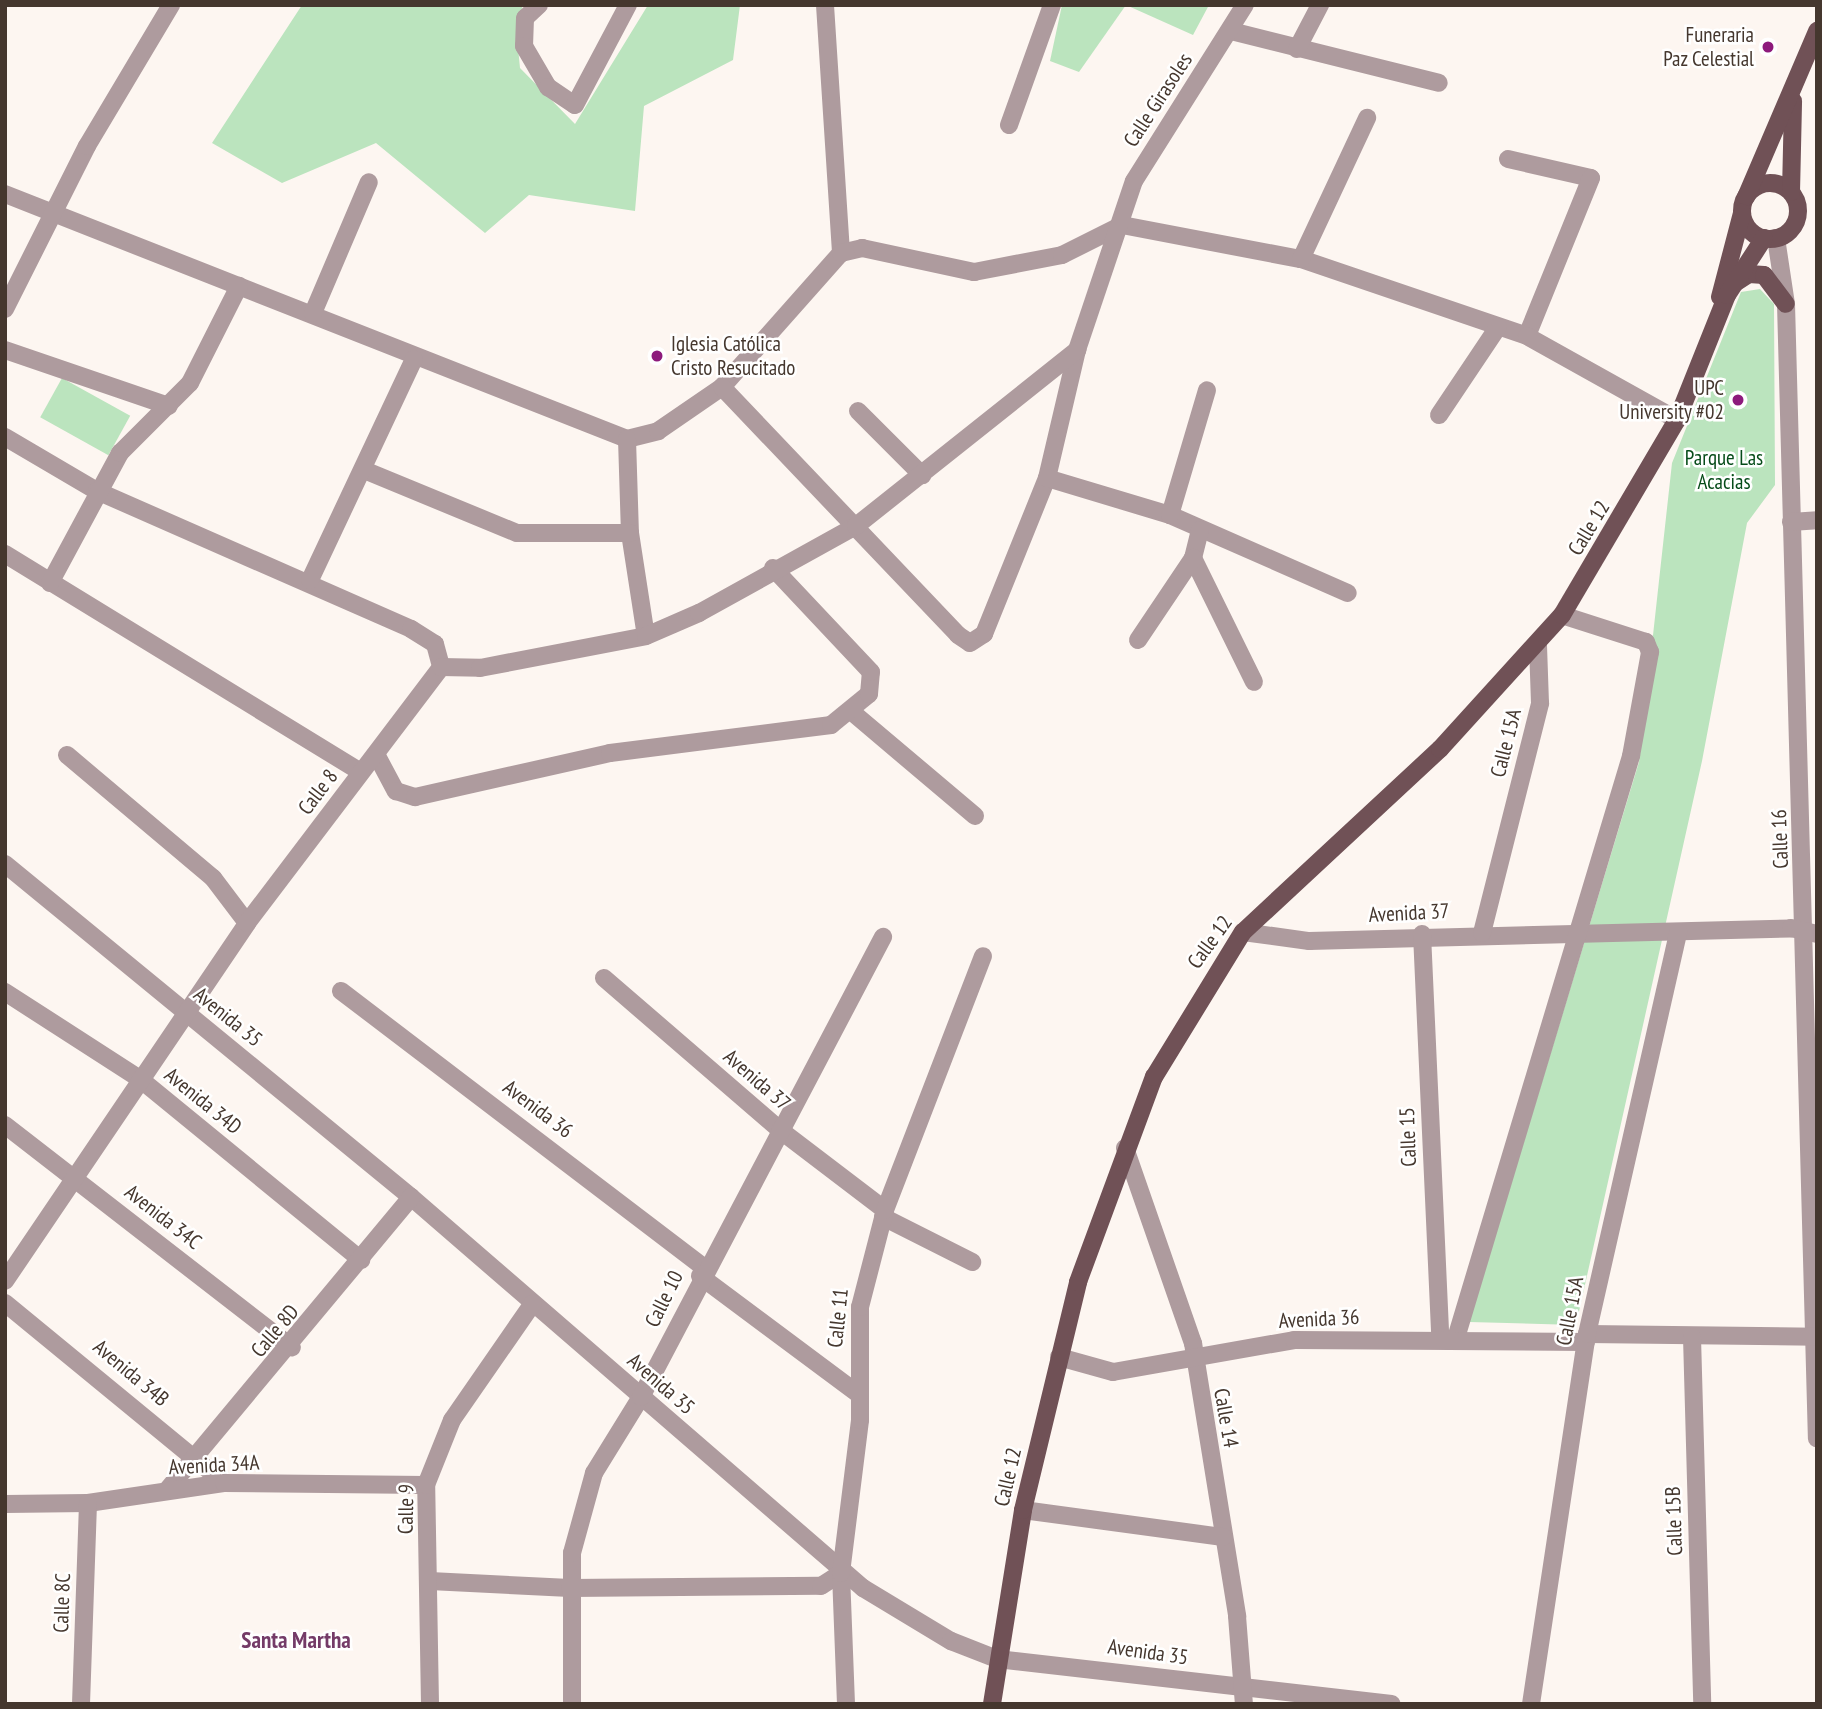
<!DOCTYPE html>
<html>
<head>
<meta charset="utf-8">
<style>
  body { margin:0 }
  #map { position:relative; width:1822px; height:1709px; overflow:hidden; background:#fdf6f1; font-family:"PT Sans Narrow",sans-serif }
  div>[style] { position:absolute }
  [style*='--x'] { left:calc(var(--x)*1px); top:calc(var(--y)*1px); width:calc(var(--w)*1px); rotate:calc(var(--a)*1deg) }
  .green>* { inset:0; background:#bbe4be; transform-origin:0 0 }
  .minor>* { height:18px; margin:-9px; padding:0 9px; transform-origin:9px; border-radius:9px; background:#ae9b9e }
  .major>* { height:18px; margin:-9px; padding:0 9px; transform-origin:9px; border-radius:9px; background:#705156 }
  .major>.ring { margin:-9px; padding:0; box-sizing:content-box; background:none; border:18px solid #705156; border-radius:50% }
  .dots>* { width:19px; height:19px; translate:-50% -50%; box-sizing:border-box; border:4px solid #fff; border-radius:50% }
  span { translate:-50% -50%; white-space:nowrap; text-align:center; line-height:1.15; -webkit-text-stroke:5px #fff; paint-order:stroke }
  .poi-label { font-size:21px; color:#45372e }
  .right { translate:-100% -50%; text-align:right }
  .left { translate:0 -50%; text-align:left }
  .street-label { font-size:21px; color:#45372e }
  .park-label { font-size:21px; color:#064c19 }
  .neighbourhood-label { font-size:23px; color:#743b68; font-weight:700 }
  .frame { position:absolute; inset:0; border:7px solid #45372e; pointer-events:none }
</style>
</head>
<body>
<div id="map">
  <div class="green">
    <i style="clip-path:polygon(302px 5px,523px 5px,516px 27px,520px 68px,575px 124px,648px 5px,740px 5px,733px 60px,644px 106px,635px 211px,529px 195px,485px 233px,376px 143px,282px 183px,212px 143px)"></i>
    <i style="clip-path:polygon(1062px 5px,1126px 5px,1079px 72px,1050px 61px)"></i>
    <i style="clip-path:polygon(1126px 5px,1209px 5px,1193px 35px)"></i>
    <i style="clip-path:polygon(1760px 289px,1774px 304px,1775px 485px,1747px 523px,1702px 761px,1576px 1325px,1469px 1322px,1639px 762px,1672px 463px,1741px 292px)"></i>
    <i style="left:62px;top:378px;width:78px;height:45px;rotate:29deg"></i>
  </div>
  <div class="minor">
    <i style="--x:539;--y:5;--w:19;--a:137"></i>
    <i style="--x:525;--y:18;--w:28;--a:92"></i>
    <i style="--x:524;--y:46;--w:48;--a:59.7"></i>
    <i style="--x:548;--y:87;--w:32;--a:34"></i>
    <i style="--x:575;--y:105;--w:113;--a:-62.1"></i>
    <i style="--x:825;--y:5;--w:249;--a:86.3"></i>
    <i style="--x:1231;--y:31;--w:214;--a:14"></i>
    <i style="--x:1297;--y:49;--w:50;--a:-62.4"></i>
    <i style="--x:1009;--y:125;--w:127;--a:-70.3"></i>
    <i style="--x:1508;--y:159;--w:85;--a:12.9"></i>
    <i style="--x:1591;--y:178;--w:170;--a:112.1"></i>
    <i style="--x:5;--y:194;--w:669;--a:21.5"></i>
    <i style="--x:627;--y:439;--w:32;--a:-14"></i>
    <i style="--x:658;--y:431;--w:78;--a:-34.5"></i>
    <i style="--x:722;--y:387;--w:179;--a:-48.4"></i>
    <i style="--x:841;--y:253;--w:22;--a:-13"></i>
    <i style="--x:862;--y:248;--w:115;--a:12.1"></i>
    <i style="--x:974;--y:272;--w:90;--a:-10.9"></i>
    <i style="--x:1062;--y:255;--w:67;--a:-26.6"></i>
    <i style="--x:1122;--y:225;--w:182;--a:10.8"></i>
    <i style="--x:1301;--y:259;--w:239;--a:18.8"></i>
    <i style="--x:1527;--y:336;--w:172;--a:29.2"></i>
    <i style="--x:1776;--y:238;--w:67;--a:81.4"></i>
    <i style="--x:1786;--y:304;--w:1135;--a:88.44"></i>
    <i style="--x:1301;--y:259;--w:156;--a:-64.9"></i>
    <i style="--x:5;--y:309;--w:182;--a:-63.3"></i>
    <i style="--x:87;--y:146;--w:164;--a:-59.2"></i>
    <i style="--x:313;--y:313;--w:142;--a:-66.9"></i>
    <i style="--x:5;--y:350;--w:173;--a:18.9"></i>
    <i style="--x:722;--y:387;--w:342;--a:46.4"></i>
    <i style="--x:958;--y:635;--w:14;--a:34"></i>
    <i style="--x:970;--y:643;--w:17;--a:-33"></i>
    <i style="--x:984;--y:634;--w:168;--a:-68"></i>
    <i style="--x:1047;--y:478;--w:131;--a:-76.8"></i>
    <i style="--x:1077;--y:350;--w:178;--a:-71.4"></i>
    <i style="--x:1134;--y:181;--w:208;--a:-57.8"></i>
    <i style="--x:858;--y:411;--w:91;--a:45"></i>
    <i style="--x:1439;--y:415;--w:106;--a:-56.2"></i>
    <i style="--x:5;--y:437;--w:107;--a:30.4"></i>
    <i style="--x:97;--y:491;--w:343;--a:23.7"></i>
    <i style="--x:411;--y:629;--w:28;--a:32"></i>
    <i style="--x:435;--y:644;--w:24;--a:75"></i>
    <i style="--x:627;--y:439;--w:94;--a:88.2"></i>
    <i style="--x:630;--y:533;--w:104;--a:81.2"></i>
    <i style="--x:364;--y:470;--w:165;--a:22.4"></i>
    <i style="--x:517;--y:533;--w:113;--a:0"></i>
    <i style="--x:1047;--y:478;--w:128;--a:16.7"></i>
    <i style="--x:1170;--y:515;--w:194;--a:23.7"></i>
    <i style="--x:1170;--y:515;--w:130;--a:-73.5"></i>
    <i style="--x:1791;--y:522;--w:26;--a:-4"></i>
    <i style="--x:1200;--y:530;--w:29;--a:104"></i>
    <i style="--x:1193;--y:558;--w:138;--a:63.8"></i>
    <i style="--x:5;--y:554;--w:417;--a:31.5"></i>
    <i style="--x:310;--y:580;--w:244;--a:-64.8"></i>
    <i style="--x:50;--y:583;--w:148;--a:-61.7"></i>
    <i style="--x:120;--y:453;--w:99;--a:-45"></i>
    <i style="--x:190;--y:383;--w:109;--a:-63.2"></i>
    <i style="--x:1138;--y:640;--w:99;--a:-56.1"></i>
    <i style="--x:852;--y:712;--w:161;--a:40.2"></i>
    <i style="--x:67;--y:755;--w:191;--a:40.1"></i>
    <i style="--x:213;--y:878;--w:56;--a:52.9"></i>
    <i style="--x:377;--y:756;--w:40;--a:62"></i>
    <i style="--x:396;--y:791;--w:20;--a:18"></i>
    <i style="--x:415;--y:797;--w:200;--a:-12.7"></i>
    <i style="--x:610;--y:753;--w:223;--a:-7.2"></i>
    <i style="--x:831;--y:725;--w:49;--a:-39.2"></i>
    <i style="--x:869;--y:694;--w:22;--a:-85"></i>
    <i style="--x:871;--y:672;--w:143;--a:-133.3"></i>
    <i style="--x:5;--y:864;--w:525;--a:39.36"></i>
    <i style="--x:411;--y:1197;--w:598;--a:40.86"></i>
    <i style="--x:863;--y:1588;--w:103;--a:31.1"></i>
    <i style="--x:951;--y:1641;--w:49;--a:21.4"></i>
    <i style="--x:997;--y:1659;--w:397;--a:6.5"></i>
    <i style="--x:1243;--y:932;--w:67;--a:7.8"></i>
    <i style="--x:1309;--y:941;--w:482;--a:-1.5"></i>
    <i style="--x:1791;--y:928;--w:27;--a:13"></i>
    <i style="--x:1482;--y:933;--w:237;--a:-75.8"></i>
    <i style="--x:1540;--y:703;--w:58;--a:-92"></i>
    <i style="--x:1422;--y:934;--w:404;--a:87.4"></i>
    <i style="--x:604;--y:978;--w:233;--a:40.8"></i>
    <i style="--x:780;--y:1130;--w:132;--a:37.3"></i>
    <i style="--x:341;--y:991;--w:457;--a:37.3"></i>
    <i style="--x:5;--y:992;--w:161;--a:32.8"></i>
    <i style="--x:140;--y:1079;--w:286;--a:39.3"></i>
    <i style="--x:5;--y:1125;--w:363;--a:37.8"></i>
    <i style="--x:1125;--y:1148;--w:207;--a:70.8"></i>
    <i style="--x:1193;--y:1343;--w:277;--a:80.8"></i>
    <i style="--x:1237;--y:1616;--w:88;--a:85.5"></i>
    <i style="--x:883;--y:1217;--w:100;--a:26.8"></i>
    <i style="--x:700;--y:1276;--w:196;--a:36.7"></i>
    <i style="--x:5;--y:1281;--w:432;--a:-55.9"></i>
    <i style="--x:247;--y:923;--w:321;--a:-52.8"></i>
    <i style="--x:441;--y:667;--w:39;--a:1"></i>
    <i style="--x:480;--y:668;--w:169;--a:-10.9"></i>
    <i style="--x:646;--y:636;--w:58;--a:-23.5"></i>
    <i style="--x:699;--y:613;--w:179;--a:-29"></i>
    <i style="--x:856;--y:526;--w:283;--a:-38.5"></i>
    <i style="--x:5;--y:1303;--w:283;--a:39.4"></i>
    <i style="--x:1587;--y:1334;--w:230;--a:0.7"></i>
    <i style="--x:1692;--y:1337;--w:367;--a:88.4"></i>
    <i style="--x:1456;--y:1338;--w:608;--a:-73.26"></i>
    <i style="--x:1631;--y:756;--w:106;--a:-79.6"></i>
    <i style="--x:1650;--y:652;--w:11;--a:-112"></i>
    <i style="--x:1646;--y:642;--w:88;--a:-162.2"></i>
    <i style="--x:1059;--y:1357;--w:56;--a:15.5"></i>
    <i style="--x:1113;--y:1372;--w:184;--a:-10"></i>
    <i style="--x:1294;--y:1340;--w:292;--a:0.4"></i>
    <i style="--x:168;--y:1489;--w:380;--a:-50.2"></i>
    <i style="--x:5;--y:1504;--w:83;--a:-0.7"></i>
    <i style="--x:88;--y:1503;--w:137;--a:-8.4"></i>
    <i style="--x:224;--y:1483;--w:202;--a:0.6"></i>
    <i style="--x:1023;--y:1510;--w:202;--a:7.7"></i>
    <i style="--x:430;--y:1581;--w:140;--a:2.9"></i>
    <i style="--x:570;--y:1588;--w:251;--a:-0.5"></i>
    <i style="--x:821;--y:1586;--w:24;--a:-33"></i>
    <i style="--x:81;--y:1704;--w:201;--a:-88"></i>
    <i style="--x:430;--y:1704;--w:219;--a:-91"></i>
    <i style="--x:426;--y:1485;--w:70;--a:-68.2"></i>
    <i style="--x:452;--y:1420;--w:142;--a:-55.3"></i>
    <i style="--x:572;--y:1704;--w:151;--a:-90"></i>
    <i style="--x:572;--y:1553;--w:83;--a:-74.6"></i>
    <i style="--x:594;--y:1473;--w:89;--a:-58.3"></i>
    <i style="--x:641;--y:1397;--w:520;--a:-62.25"></i>
    <i style="--x:846;--y:1704;--w:131;--a:-92.2"></i>
    <i style="--x:841;--y:1573;--w:154;--a:-82.9"></i>
    <i style="--x:860;--y:1420;--w:113;--a:-90"></i>
    <i style="--x:860;--y:1307;--w:100;--a:-75.5"></i>
    <i style="--x:885;--y:1210;--w:272;--a:-68.9"></i>
    <i style="--x:1531;--y:1704;--w:374;--a:-81.4"></i>
    <i style="--x:1587;--y:1334;--w:412;--a:-77.2"></i>
  </div>
  <div class="major">
    <i class="ring" style="left:1742px;top:183px;width:38px;height:38px"></i>
    <i style="--x:1791;--y:192;--w:91;--a:-88.7"></i>
    <i style="--x:1746;--y:197;--w:181;--a:-66.8"></i>
    <i style="--x:1735;--y:283;--w:17;--a:-33"></i>
    <i style="--x:1749;--y:274;--w:15;--a:4"></i>
    <i style="--x:1764;--y:275;--w:36;--a:53"></i>
    <i style="--x:1720;--y:297;--w:87;--a:-75.3"></i>
    <i style="--x:992;--y:1704;--w:196;--a:-80.9"></i>
    <i style="--x:1023;--y:1510;--w:235;--a:-76.4"></i>
    <i style="--x:1078;--y:1282;--w:219;--a:-69.7"></i>
    <i style="--x:1154;--y:1077;--w:170;--a:-58.5"></i>
    <i style="--x:1243;--y:932;--w:269;--a:-42.9"></i>
    <i style="--x:1440;--y:749;--w:181;--a:-47.7"></i>
    <i style="--x:1562;--y:615;--w:226;--a:-59.5"></i>
    <i style="--x:1677;--y:420;--w:135;--a:-68.2"></i>
    <i style="--x:1727;--y:295;--w:68;--a:-57"></i>
  </div>
  <div class="dots">
    <i style="left:1768px;top:47px;background:#8d1a7c"></i>
    <i style="left:657px;top:356px;background:#8d1a7c"></i>
    <i style="left:1738px;top:400px;background:#8d1a7c"></i>
  </div>
  <div class="poi-label">
    <span class="right" style="left:1754px;top:47px">Funeraria<br>Paz Celestial</span>
    <span class="left" style="left:671px;top:356px">Iglesia Católica<br>Cristo Resucitado</span>
    <span class="right" style="left:1724px;top:400px">UPC<br>University #02</span>
  </div>
  <div class="street-label">
    <span style="left:1158px;top:100px;rotate:-57deg">Calle Girasoles</span>
    <span style="left:1589px;top:528px;rotate:-59deg">Calle 12</span>
    <span style="left:1506px;top:743px;rotate:-76deg">Calle 15A</span>
    <span style="left:318px;top:792px;rotate:-53deg">Calle 8</span>
    <span style="left:1780px;top:839px;rotate:-92deg">Calle 16</span>
    <span style="left:1409px;top:913px;rotate:-3deg">Avenida 37</span>
    <span style="left:1210px;top:942px;rotate:-54deg">Calle 12</span>
    <span style="left:228px;top:1017px;rotate:39deg">Avenida 35</span>
    <span style="left:757px;top:1080px;rotate:41deg">Avenida 37</span>
    <span style="left:203px;top:1101px;rotate:39deg">Avenida 34D</span>
    <span style="left:538px;top:1109px;rotate:37deg">Avenida 36</span>
    <span style="left:1408px;top:1137px;rotate:-92deg">Calle 15</span>
    <span style="left:163px;top:1217px;rotate:38deg">Avenida 34C</span>
    <span style="left:664px;top:1299px;rotate:-64deg">Calle 10</span>
    <span style="left:1570px;top:1311px;rotate:-79deg">Calle 15A</span>
    <span style="left:838px;top:1318px;rotate:-84deg">Calle 11</span>
    <span style="left:1319px;top:1319px;rotate:-3deg">Avenida 36</span>
    <span style="left:275px;top:1331px;rotate:-50deg">Calle 8D</span>
    <span style="left:131px;top:1373px;rotate:40deg">Avenida 34B</span>
    <span style="left:661px;top:1384px;rotate:41deg">Avenida 35</span>
    <span style="left:1226px;top:1418px;rotate:80deg">Calle 14</span>
    <span style="left:214px;top:1465px;rotate:-3deg">Avenida 34A</span>
    <span style="left:1008px;top:1477px;rotate:-77deg">Calle 12</span>
    <span style="left:406px;top:1509px;rotate:-89deg">Calle 9</span>
    <span style="left:1674px;top:1521px;rotate:-92deg">Calle 15B</span>
    <span style="left:62px;top:1603px;rotate:-88deg">Calle 8C</span>
    <span style="left:1148px;top:1652px;rotate:8deg">Avenida 35</span>
  </div>
  <div class="park-label">
    <span style="left:1724px;top:470px">Parque Las<br>Acacias</span>
  </div>
  <div class="neighbourhood-label">
    <span style="left:296px;top:1640px">Santa Martha</span>
  </div>
  <div class="frame"></div>
</div>
</body>
</html>
